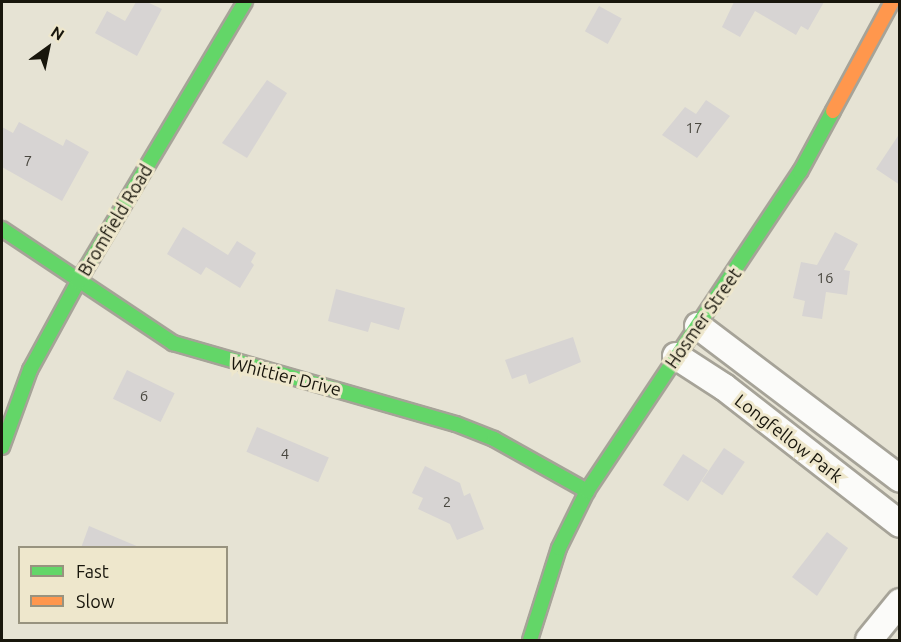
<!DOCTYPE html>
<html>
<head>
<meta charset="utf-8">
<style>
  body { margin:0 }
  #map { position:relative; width:901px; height:642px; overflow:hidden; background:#e6e3d4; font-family:Ubuntu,sans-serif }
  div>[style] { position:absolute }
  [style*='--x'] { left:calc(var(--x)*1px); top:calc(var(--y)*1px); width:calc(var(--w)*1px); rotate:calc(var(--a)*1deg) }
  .building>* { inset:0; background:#d7d4d3; transform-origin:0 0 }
  .roads { filter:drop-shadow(2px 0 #a6a398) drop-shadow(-2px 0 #a6a398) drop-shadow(0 2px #a6a398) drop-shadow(0 -2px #a6a398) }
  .street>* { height:26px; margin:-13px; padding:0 13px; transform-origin:13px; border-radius:13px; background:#fbfbf9 }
  .fast>* { height:14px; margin:-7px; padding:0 7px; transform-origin:7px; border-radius:7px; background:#63d668 }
  .slow>* { height:14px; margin:-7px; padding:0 7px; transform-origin:7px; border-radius:7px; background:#ff974d }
  span { translate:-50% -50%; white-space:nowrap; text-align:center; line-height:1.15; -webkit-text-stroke:6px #eee7cc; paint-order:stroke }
  .number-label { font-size:15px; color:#48463e }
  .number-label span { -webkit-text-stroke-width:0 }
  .street-label { font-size:18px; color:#18160c }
  .frame { position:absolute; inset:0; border:3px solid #18160c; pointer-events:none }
  .legend { position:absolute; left:18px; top:546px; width:210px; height:78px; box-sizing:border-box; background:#eee7cc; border:2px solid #98937f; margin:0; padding:8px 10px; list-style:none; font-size:18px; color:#18160c }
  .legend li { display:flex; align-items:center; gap:12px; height:30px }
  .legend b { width:30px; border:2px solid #98937f }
  .north { position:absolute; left:18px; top:18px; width:60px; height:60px; -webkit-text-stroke:4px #eee7cc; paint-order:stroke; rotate:33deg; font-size:16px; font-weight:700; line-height:24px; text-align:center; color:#18160c }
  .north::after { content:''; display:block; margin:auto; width:21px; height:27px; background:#18160c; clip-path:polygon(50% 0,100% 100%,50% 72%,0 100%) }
</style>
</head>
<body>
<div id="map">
  <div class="building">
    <i style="clip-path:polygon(136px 2px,147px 2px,162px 9px,137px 56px,95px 33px,107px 11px,125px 21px)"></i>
    <i style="clip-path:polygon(734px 2px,824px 2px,808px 30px,801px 26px,796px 35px,755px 11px,740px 37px,722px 27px)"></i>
    <i style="left:599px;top:6px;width:26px;height:29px;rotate:29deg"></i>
    <i style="clip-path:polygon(267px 80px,287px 93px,247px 158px,222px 143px)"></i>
    <i style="clip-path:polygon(706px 100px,730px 116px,697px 158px,662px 135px,685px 107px,696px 114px)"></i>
    <i style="clip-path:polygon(19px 122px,63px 146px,66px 139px,89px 152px,62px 201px,2px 167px,2px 127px,13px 133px)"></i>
    <i style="clip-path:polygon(900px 133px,900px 185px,876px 169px)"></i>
    <i style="clip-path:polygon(183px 227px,228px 255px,237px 241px,256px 253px,251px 262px,254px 265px,240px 288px,206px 267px,201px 275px,167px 254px)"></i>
    <i style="clip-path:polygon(835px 232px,858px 244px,844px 270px,850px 271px,847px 295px,826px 292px,822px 319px,802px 316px,805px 301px,793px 298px,801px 262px,817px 265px)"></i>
    <i style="clip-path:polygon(336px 289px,405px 308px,399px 330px,371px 322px,368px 332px,328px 321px)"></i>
    <i style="clip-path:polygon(573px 337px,581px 362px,529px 384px,526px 374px,512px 379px,505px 360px)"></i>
    <i style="left:127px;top:370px;width:53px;height:32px;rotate:26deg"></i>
    <i style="left:257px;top:427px;width:78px;height:27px;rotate:23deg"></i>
    <i style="left:724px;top:448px;width:25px;height:40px;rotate:34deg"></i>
    <i style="left:683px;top:454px;width:30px;height:37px;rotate:33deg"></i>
    <i style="clip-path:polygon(425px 466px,460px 483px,464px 496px,470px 493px,484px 529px,457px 540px,450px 524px,418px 509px,423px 498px,412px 493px)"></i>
    <i style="clip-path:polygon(89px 526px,139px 547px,139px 548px,81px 548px)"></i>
    <i style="clip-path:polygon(827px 532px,848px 548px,817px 596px,792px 577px)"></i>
  </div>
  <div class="roads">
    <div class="street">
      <i style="--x:698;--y:326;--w:253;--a:37.1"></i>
      <i style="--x:676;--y:356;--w:57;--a:32.9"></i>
      <i style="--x:724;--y:387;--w:223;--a:37.9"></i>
      <i style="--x:869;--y:640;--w:49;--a:-50.8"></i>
    </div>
    <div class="fast">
      <i style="--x:2;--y:229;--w:206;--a:33.7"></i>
      <i style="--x:173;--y:343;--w:294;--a:16"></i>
      <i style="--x:456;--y:424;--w:41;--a:21.5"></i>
      <i style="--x:494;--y:439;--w:107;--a:29.2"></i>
      <i style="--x:2;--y:447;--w:82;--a:-70"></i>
      <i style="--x:30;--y:370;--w:100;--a:-61.4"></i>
      <i style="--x:78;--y:282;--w:326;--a:-59.2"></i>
      <i style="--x:530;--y:640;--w:96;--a:-72.5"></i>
      <i style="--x:559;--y:548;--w:64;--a:-63.8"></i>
      <i style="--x:587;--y:491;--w:384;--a:-56.3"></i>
      <i style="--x:800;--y:172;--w:69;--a:-61.6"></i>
    </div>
    <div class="slow">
      <i style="--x:833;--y:111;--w:124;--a:-61.6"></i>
    </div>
  </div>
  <div class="number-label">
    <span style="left:694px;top:128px">17</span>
    <span style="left:28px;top:161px">7</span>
    <span style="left:825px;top:278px">16</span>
    <span style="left:144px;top:396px">6</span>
    <span style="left:285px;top:454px">4</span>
    <span style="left:447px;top:502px">2</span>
  </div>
  <div class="street-label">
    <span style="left:115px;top:220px;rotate:-59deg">Bromfield Road</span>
    <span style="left:703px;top:318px;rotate:-55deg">Hosmer Street</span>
    <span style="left:286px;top:376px;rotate:14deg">Whittier Drive</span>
    <span style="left:789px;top:438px;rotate:38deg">Longfellow Park</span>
  </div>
  <div class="frame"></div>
  <ul class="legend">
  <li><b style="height:8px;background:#63d668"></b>Fast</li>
  <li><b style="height:8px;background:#ff974d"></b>Slow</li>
  </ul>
  <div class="north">N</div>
</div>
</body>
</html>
